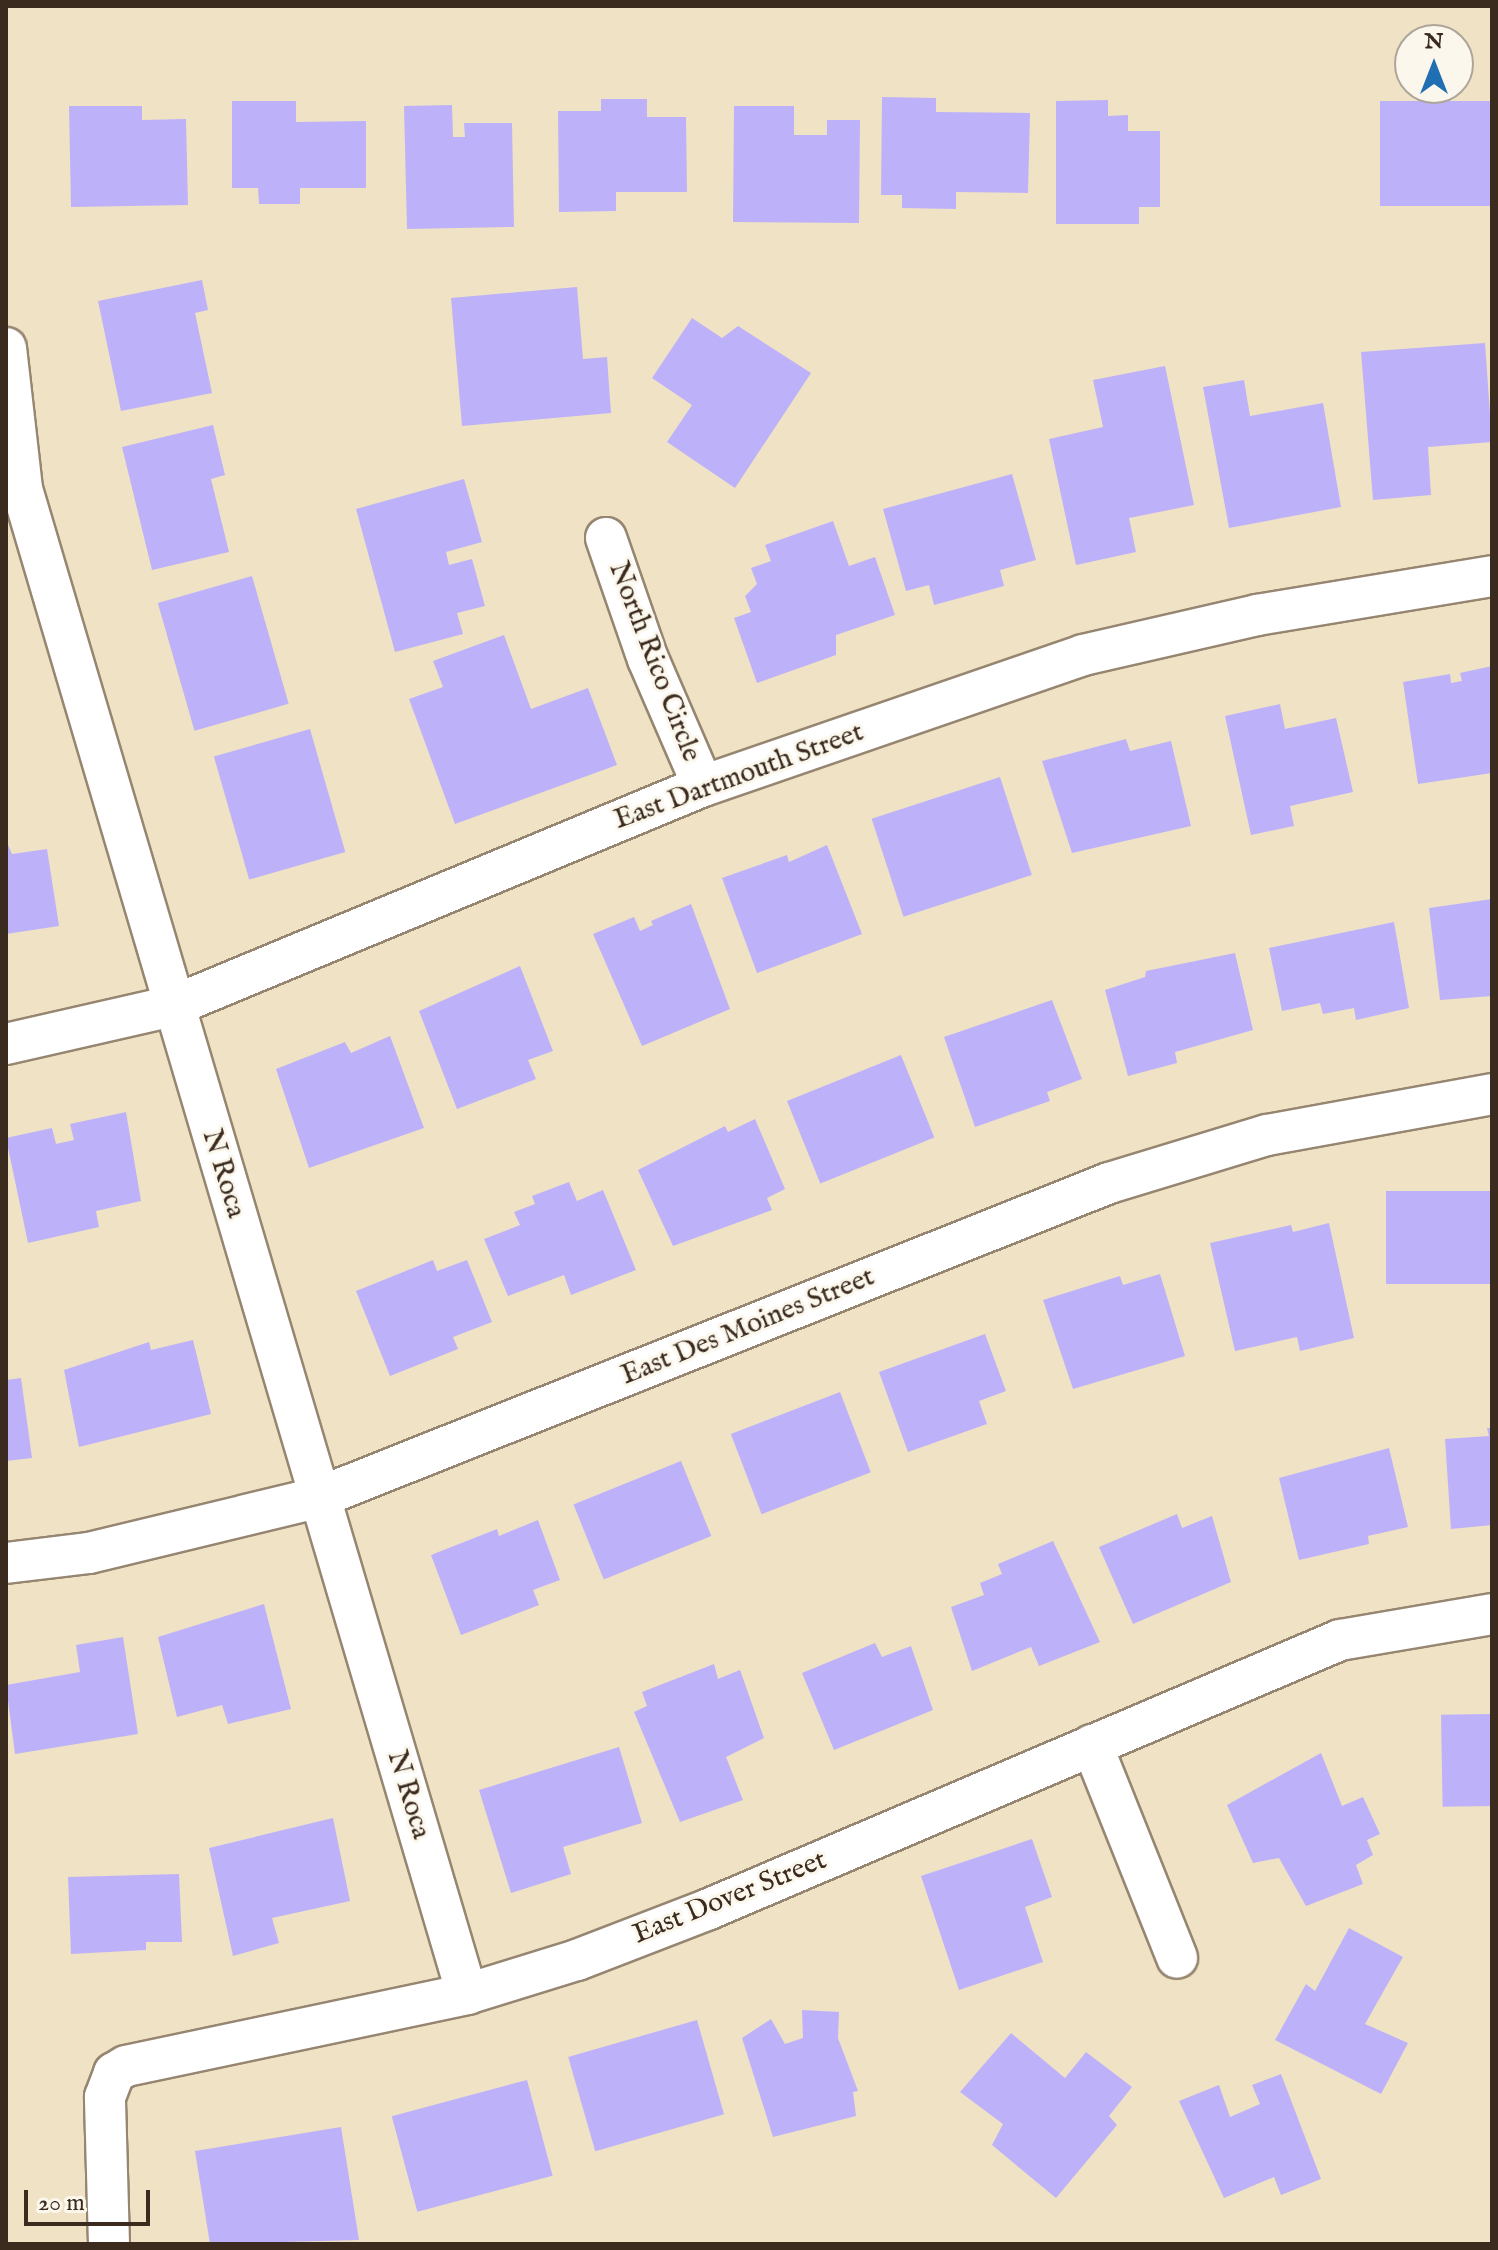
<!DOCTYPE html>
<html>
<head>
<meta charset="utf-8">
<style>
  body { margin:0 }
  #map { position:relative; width:1498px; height:2250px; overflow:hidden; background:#f0e2c4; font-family:"IM FELL English",serif }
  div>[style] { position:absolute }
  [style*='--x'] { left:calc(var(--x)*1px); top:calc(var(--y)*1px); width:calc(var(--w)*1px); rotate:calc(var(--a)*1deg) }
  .building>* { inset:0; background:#bdb2f9; transform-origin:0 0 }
  .roads { filter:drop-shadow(2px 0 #968671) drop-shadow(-2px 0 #968671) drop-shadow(0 2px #968671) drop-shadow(0 -2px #968671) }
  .street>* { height:40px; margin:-20px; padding:0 20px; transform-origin:20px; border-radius:20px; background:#fff }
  span { translate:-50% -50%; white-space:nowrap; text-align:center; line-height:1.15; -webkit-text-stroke:6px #fbf7ec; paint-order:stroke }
  .street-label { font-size:28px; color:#3b2a1e }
  .frame { position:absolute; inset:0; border:8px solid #3b2a1e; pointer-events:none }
  .north { position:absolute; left:1394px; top:24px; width:80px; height:80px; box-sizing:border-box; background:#fbf7ec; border:2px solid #aea59a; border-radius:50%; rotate:0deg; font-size:22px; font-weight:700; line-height:32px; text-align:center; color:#3b2a1e }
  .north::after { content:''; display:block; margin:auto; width:28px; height:36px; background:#1f6fb2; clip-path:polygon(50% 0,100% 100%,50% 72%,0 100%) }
  .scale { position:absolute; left:24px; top:2190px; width:126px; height:36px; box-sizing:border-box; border:4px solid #3b2a1e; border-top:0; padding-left:10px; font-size:24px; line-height:28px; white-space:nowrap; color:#3b2a1e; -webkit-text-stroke:6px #fbf7ec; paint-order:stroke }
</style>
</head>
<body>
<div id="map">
  <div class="building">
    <i style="clip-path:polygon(882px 97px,936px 98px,936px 112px,1030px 113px,1028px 193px,956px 192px,956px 209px,902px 208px,902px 195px,881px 195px)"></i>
    <i style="clip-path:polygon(601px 99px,647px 99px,647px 117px,686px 117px,687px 192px,616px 192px,616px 211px,559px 212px,558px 111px,601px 111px)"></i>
    <i style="clip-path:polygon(1108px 100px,1108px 116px,1128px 115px,1128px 131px,1160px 131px,1160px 207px,1139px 207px,1139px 224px,1056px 224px,1056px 101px)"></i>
    <i style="clip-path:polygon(232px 101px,296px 101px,296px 122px,366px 121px,366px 188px,300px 188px,300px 204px,259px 204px,258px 188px,232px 188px)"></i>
    <i style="left:1492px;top:101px;width:105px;height:112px;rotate:90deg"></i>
    <i style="clip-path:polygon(452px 105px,453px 137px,465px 137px,464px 123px,512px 123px,514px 227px,407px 229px,404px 106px)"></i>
    <i style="clip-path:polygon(69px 106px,142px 106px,142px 120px,186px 119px,188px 205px,71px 207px)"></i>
    <i style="clip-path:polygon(734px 106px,794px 106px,794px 135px,827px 135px,827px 120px,860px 120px,859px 223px,733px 222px)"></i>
    <i style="clip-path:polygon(202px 280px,208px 310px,195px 313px,212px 393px,121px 411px,98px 301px)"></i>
    <i style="clip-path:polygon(577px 287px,583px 359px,607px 357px,611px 413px,462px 426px,451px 298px)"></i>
    <i style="clip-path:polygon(692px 318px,722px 338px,738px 326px,811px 373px,735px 488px,667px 442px,692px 405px,652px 378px)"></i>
    <i style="clip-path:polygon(1485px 343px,1492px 442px,1428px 447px,1431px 495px,1373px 500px,1361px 352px)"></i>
    <i style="clip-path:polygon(1165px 366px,1194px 505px,1129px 518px,1136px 552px,1076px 565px,1049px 439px,1103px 427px,1093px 380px)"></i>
    <i style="clip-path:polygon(1244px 380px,1250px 416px,1323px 403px,1341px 507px,1229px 528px,1203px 387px)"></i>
    <i style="clip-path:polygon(213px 425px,225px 475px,211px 479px,229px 552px,152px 570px,122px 447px)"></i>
    <i style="clip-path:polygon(1012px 474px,1036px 560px,1000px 570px,1004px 586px,934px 605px,929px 585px,906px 591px,883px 509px)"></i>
    <i style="clip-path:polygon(464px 479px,482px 542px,446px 552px,449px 565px,472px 559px,485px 606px,457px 613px,463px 634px,395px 652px,356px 509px)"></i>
    <i style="clip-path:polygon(833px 521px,849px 566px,875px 557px,895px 615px,836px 635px,836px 655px,757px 683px,734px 618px,751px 612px,745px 596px,757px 584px,751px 568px,771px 561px,765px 545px)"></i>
    <i style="left:252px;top:576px;width:133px;height:98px;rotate:74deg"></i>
    <i style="clip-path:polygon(504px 635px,531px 709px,588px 688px,617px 765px,455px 824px,409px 699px,443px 687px,433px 661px)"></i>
    <i style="clip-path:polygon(1492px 666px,1492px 773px,1418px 784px,1403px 682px,1450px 674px,1451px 683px,1462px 681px,1460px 673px)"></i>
    <i style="clip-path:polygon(1280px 704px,1285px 729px,1336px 718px,1353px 792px,1290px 806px,1294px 826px,1251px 835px,1225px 716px)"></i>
    <i style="left:310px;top:729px;width:128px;height:100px;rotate:74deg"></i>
    <i style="clip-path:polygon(1126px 739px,1130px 751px,1171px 741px,1191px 826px,1072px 853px,1042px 761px)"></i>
    <i style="left:1000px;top:777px;width:103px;height:135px;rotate:72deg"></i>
    <i style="clip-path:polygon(6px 840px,12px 854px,47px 849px,59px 926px,6px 934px)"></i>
    <i style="clip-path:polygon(827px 845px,862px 934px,757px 973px,722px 878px,787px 855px,789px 862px)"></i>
    <i style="clip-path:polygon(1492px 899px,1492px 996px,1440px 1000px,1429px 908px)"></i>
    <i style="clip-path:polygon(691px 904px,730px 1009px,642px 1046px,593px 934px,634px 917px,640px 931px,653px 925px,651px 921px)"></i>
    <i style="clip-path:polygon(1394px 922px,1409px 1008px,1356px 1020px,1354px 1008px,1323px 1014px,1320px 1003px,1282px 1011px,1269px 948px)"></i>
    <i style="clip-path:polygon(1235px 953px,1253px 1030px,1175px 1052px,1177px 1063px,1128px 1076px,1105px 990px,1145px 977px,1146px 971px)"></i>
    <i style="clip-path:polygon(520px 966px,553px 1051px,528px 1060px,536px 1079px,457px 1109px,419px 1011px)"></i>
    <i style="clip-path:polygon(1052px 1000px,1082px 1079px,1047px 1092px,1050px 1101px,975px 1127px,944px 1037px)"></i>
    <i style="clip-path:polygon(390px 1036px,424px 1128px,309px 1168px,276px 1069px,345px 1042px,351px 1053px)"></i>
    <i style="left:901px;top:1055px;width:89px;height:123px;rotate:68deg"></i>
    <i style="clip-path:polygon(126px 1112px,141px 1201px,96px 1211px,99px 1227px,28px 1243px,6px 1138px,52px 1128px,56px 1144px,74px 1140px,70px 1124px)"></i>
    <i style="clip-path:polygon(755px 1119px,785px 1189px,767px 1198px,772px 1210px,673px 1246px,638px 1170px,725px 1126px,728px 1132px)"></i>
    <i style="clip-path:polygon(569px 1182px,577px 1201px,603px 1190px,636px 1270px,571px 1295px,564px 1275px,508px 1296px,484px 1239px,520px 1225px,514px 1212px,535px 1204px,532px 1196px)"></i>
    <i style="left:1492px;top:1191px;width:93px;height:106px;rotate:90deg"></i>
    <i style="clip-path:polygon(1329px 1223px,1354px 1338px,1300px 1351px,1297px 1337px,1235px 1351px,1210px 1243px,1291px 1225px,1293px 1232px)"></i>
    <i style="clip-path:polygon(433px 1260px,437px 1271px,467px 1260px,492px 1322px,453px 1337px,458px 1349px,390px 1376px,356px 1291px)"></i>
    <i style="clip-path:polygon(1160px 1274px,1185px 1356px,1073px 1389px,1043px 1300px,1120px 1276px,1123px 1285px)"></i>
    <i style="clip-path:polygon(985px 1334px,1006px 1391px,979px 1401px,987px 1424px,908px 1452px,879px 1372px)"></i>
    <i style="clip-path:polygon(193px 1340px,211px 1414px,79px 1447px,64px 1370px,149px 1342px,151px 1350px)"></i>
    <i style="clip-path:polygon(21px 1378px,32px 1458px,6px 1461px,6px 1380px)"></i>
    <i style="left:840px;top:1392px;width:86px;height:117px;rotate:69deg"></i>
    <i style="clip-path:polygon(1487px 1428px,1492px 1428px,1492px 1525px,1451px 1529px,1445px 1439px,1489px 1436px)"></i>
    <i style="clip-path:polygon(1389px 1448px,1408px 1527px,1368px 1536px,1369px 1544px,1299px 1560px,1279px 1478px)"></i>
    <i style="left:681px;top:1461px;width:81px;height:116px;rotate:68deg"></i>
    <i style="clip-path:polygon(1177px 1514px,1182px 1528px,1212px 1516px,1231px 1582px,1133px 1624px,1099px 1547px)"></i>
    <i style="clip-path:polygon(538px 1520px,560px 1580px,533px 1590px,539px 1605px,461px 1635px,431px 1555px,497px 1529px,499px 1536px)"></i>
    <i style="clip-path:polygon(1053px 1541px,1100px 1642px,1039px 1666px,1031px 1647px,972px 1671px,951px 1607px,984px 1595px,980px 1583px,1002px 1574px,998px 1564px)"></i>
    <i style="clip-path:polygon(264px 1604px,291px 1709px,228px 1724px,222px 1705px,177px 1717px,158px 1637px)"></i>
    <i style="clip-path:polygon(123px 1637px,138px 1734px,15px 1754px,6px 1685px,80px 1672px,76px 1645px)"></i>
    <i style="clip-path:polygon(875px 1643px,882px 1657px,911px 1646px,933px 1710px,834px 1750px,802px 1673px)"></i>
    <i style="clip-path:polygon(714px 1664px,718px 1679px,740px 1670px,764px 1738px,726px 1757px,743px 1800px,680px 1822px,634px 1712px,647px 1706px,642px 1692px)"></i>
    <i style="left:1491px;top:1714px;width:92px;height:50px;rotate:89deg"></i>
    <i style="clip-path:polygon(619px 1747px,642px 1823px,563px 1847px,571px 1874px,511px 1893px,479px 1790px)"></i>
    <i style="clip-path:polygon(1321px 1753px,1342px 1806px,1363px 1797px,1380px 1834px,1367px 1840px,1373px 1855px,1356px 1865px,1363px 1884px,1306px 1906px,1279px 1858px,1253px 1863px,1227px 1805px)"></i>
    <i style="clip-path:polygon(333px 1818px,350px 1901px,272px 1918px,279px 1943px,233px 1956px,209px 1848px)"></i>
    <i style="clip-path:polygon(1032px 1839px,1052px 1897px,1025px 1907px,1043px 1962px,959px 1990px,921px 1876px)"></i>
    <i style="clip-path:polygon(179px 1874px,182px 1942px,146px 1942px,146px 1950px,71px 1954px,68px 1877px)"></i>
    <i style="clip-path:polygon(1349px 1928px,1403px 1957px,1365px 2024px,1408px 2043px,1381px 2094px,1275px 2040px,1306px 1984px,1315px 1991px)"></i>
    <i style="clip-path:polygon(802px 2010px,839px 2012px,838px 2038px,858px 2091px,853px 2092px,856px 2116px,773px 2137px,742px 2038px,771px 2019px,785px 2044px,803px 2038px)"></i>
    <i style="left:697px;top:2020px;width:98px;height:134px;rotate:74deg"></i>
    <i style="clip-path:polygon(1011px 2033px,1065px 2078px,1086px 2052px,1132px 2087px,1109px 2116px,1117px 2125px,1056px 2198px,992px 2145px,1003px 2124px,960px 2092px)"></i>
    <i style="clip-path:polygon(1281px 2074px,1321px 2179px,1281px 2195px,1274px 2177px,1224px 2198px,1179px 2101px,1219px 2085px,1230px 2117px,1260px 2104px,1252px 2085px)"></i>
    <i style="left:527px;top:2080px;width:99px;height:140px;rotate:75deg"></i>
    <i style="clip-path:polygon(341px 2127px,359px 2240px,210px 2244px,195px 2151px)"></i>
  </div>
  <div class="roads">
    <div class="street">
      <i style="--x:6;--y:348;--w:142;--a:83.5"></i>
      <i style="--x:22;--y:489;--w:1569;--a:73.53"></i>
      <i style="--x:606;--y:538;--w:128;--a:70.9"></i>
      <i style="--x:648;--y:659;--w:138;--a:66.6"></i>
      <i style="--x:6;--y:1044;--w:171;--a:-12.8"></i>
      <i style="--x:173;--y:1006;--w:574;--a:-22.54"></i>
      <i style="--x:703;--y:786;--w:402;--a:-19"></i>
      <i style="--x:1083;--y:655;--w:179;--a:-12.9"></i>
      <i style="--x:1257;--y:615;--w:238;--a:-9.4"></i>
      <i style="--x:6;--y:1563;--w:84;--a:-6.9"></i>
      <i style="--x:89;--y:1553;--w:238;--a:-13.6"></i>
      <i style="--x:320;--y:1497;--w:849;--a:-21.7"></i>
      <i style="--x:1109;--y:1183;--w:165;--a:-16.9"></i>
      <i style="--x:1267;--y:1135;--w:229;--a:-10.3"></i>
      <i style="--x:1092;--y:1745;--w:229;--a:68.2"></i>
      <i style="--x:109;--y:2244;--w:147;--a:-91.6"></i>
      <i style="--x:105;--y:2097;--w:26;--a:-69"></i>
      <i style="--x:114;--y:2073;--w:14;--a:-30"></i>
      <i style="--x:126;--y:2066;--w:349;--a:-11.9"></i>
      <i style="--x:467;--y:1994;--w:115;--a:-17.2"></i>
      <i style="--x:577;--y:1960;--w:142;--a:-21.1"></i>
      <i style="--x:709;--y:1909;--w:686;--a:-23.09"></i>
      <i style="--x:1340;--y:1640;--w:154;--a:-9.7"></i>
    </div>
  </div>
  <div class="street-label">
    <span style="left:654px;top:662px;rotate:69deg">North Rico Circle</span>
    <span style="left:739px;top:777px;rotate:-20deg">East Dartmouth Street</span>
    <span style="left:223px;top:1174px;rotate:73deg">N Roca</span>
    <span style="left:748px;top:1327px;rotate:-22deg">East Des Moines Street</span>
    <span style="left:408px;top:1795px;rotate:73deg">N Roca</span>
    <span style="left:730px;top:1898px;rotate:-22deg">East Dover Street</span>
  </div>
  <div class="frame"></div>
  <div class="north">N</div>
  <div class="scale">20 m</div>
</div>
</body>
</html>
